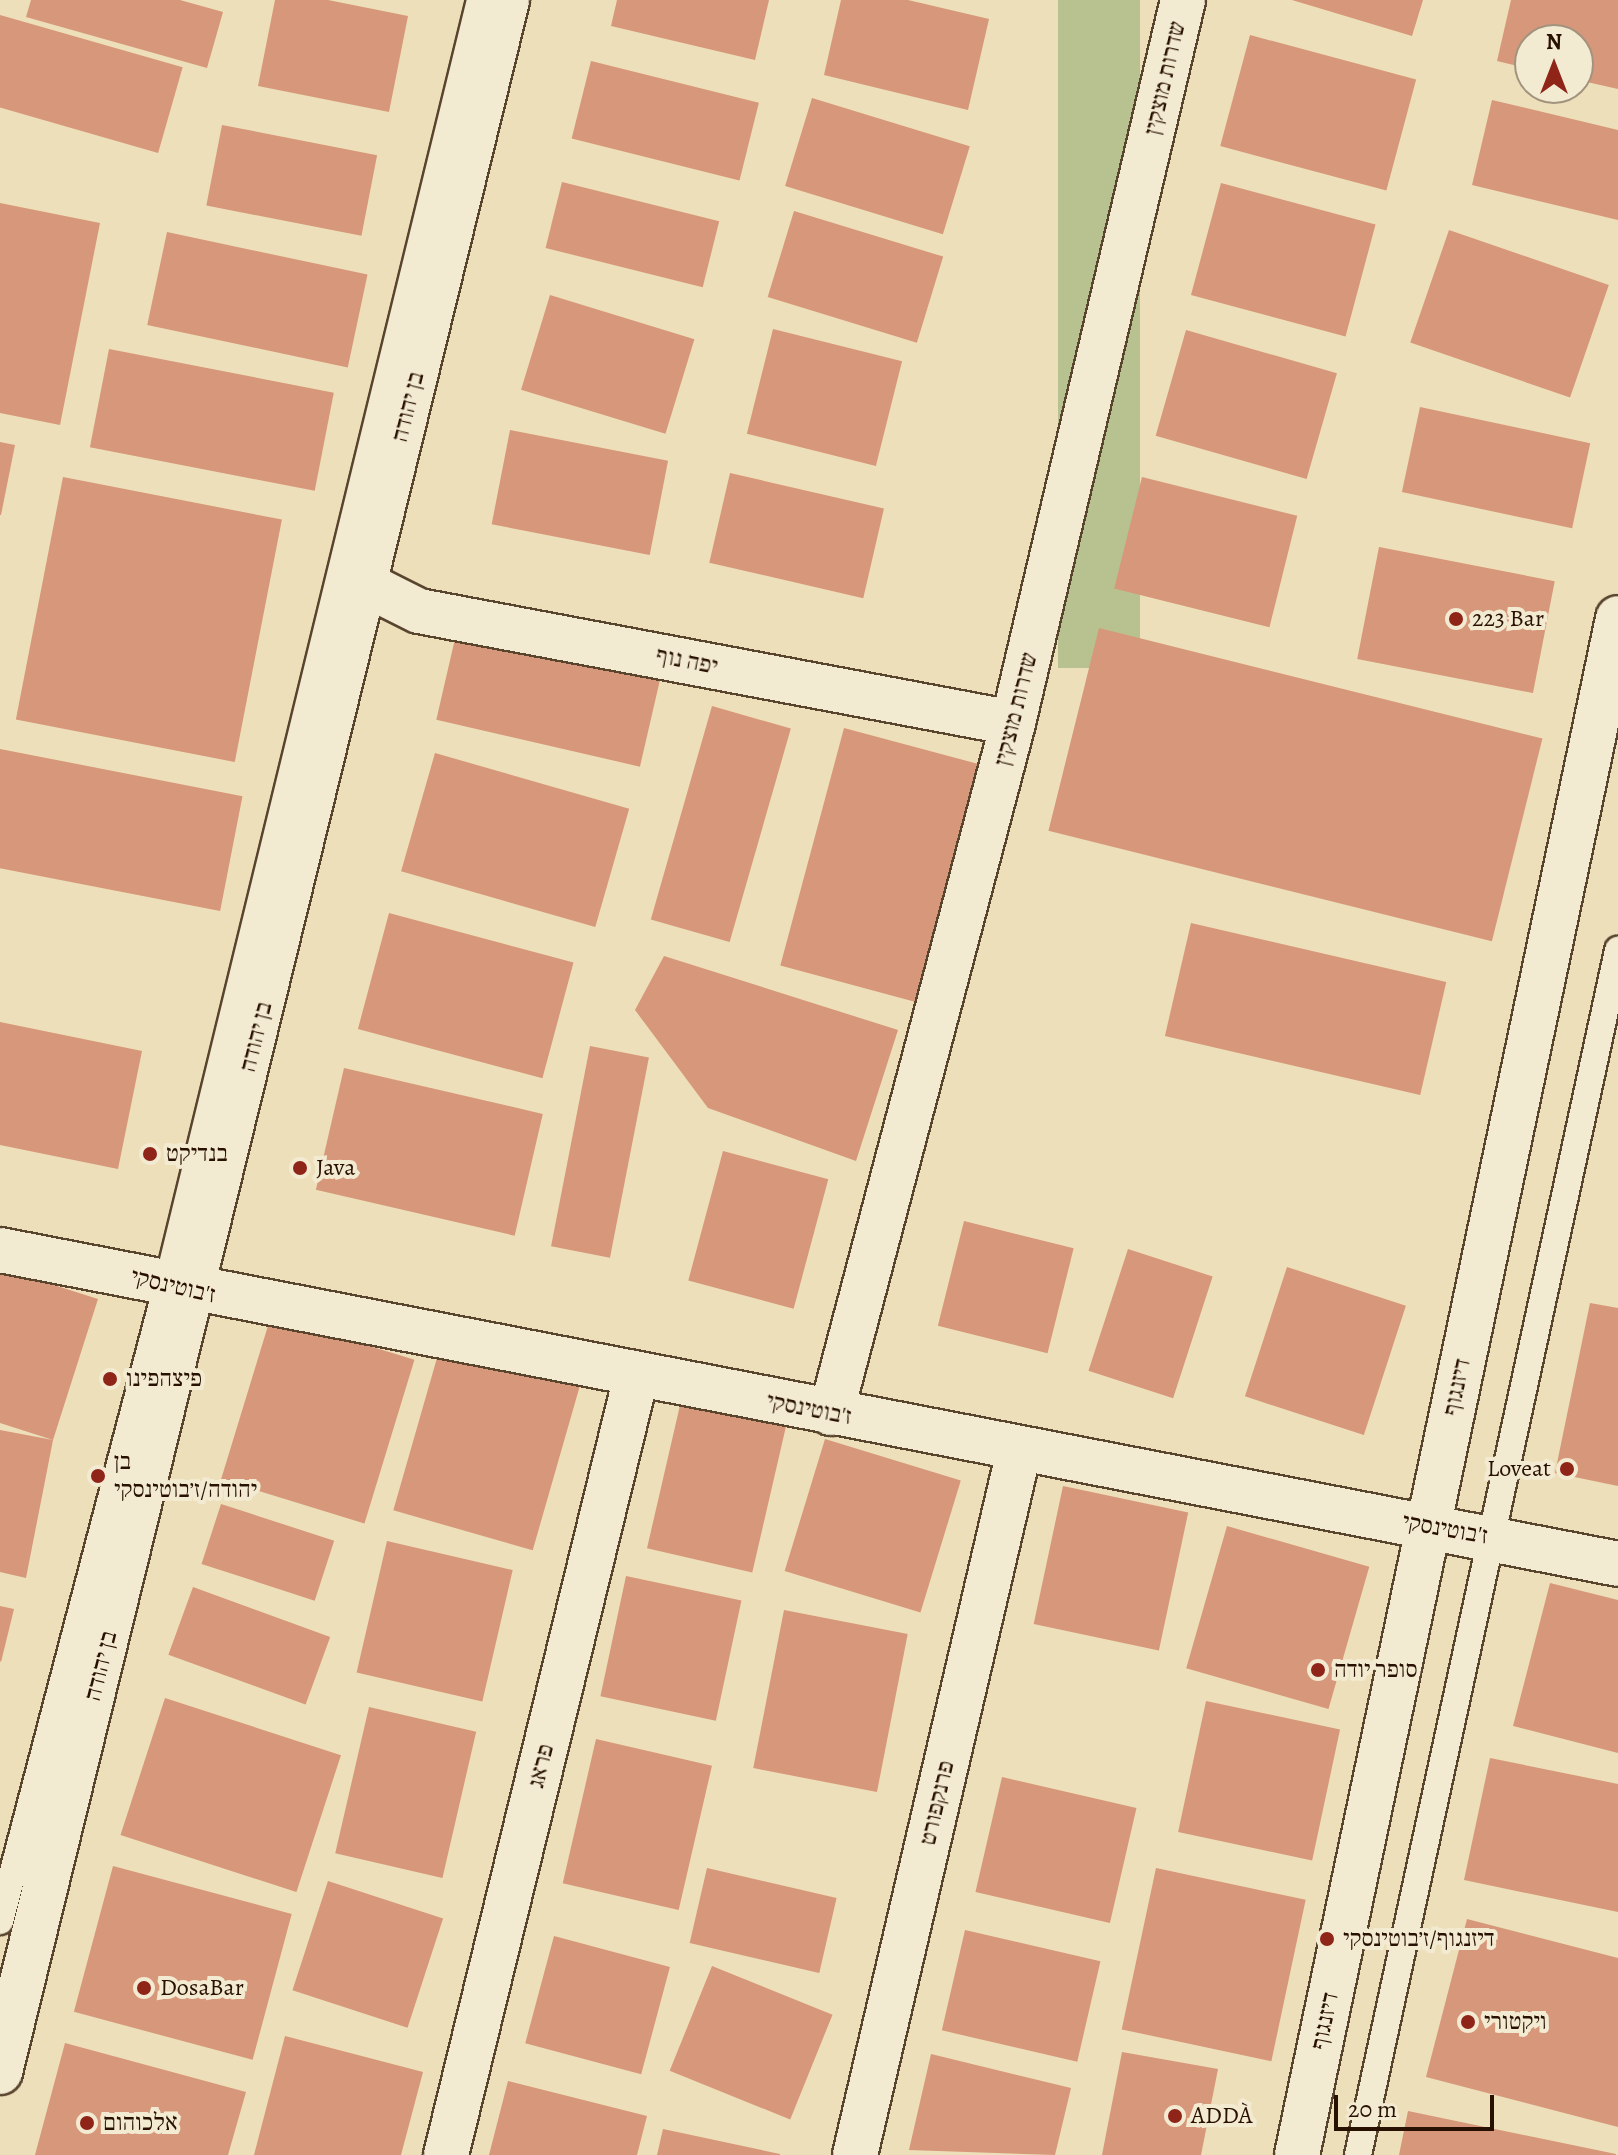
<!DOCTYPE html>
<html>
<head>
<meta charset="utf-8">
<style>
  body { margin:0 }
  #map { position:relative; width:1618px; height:2155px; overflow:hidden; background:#eddfb9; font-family:Alegreya,"Frank Ruhl Libre",serif }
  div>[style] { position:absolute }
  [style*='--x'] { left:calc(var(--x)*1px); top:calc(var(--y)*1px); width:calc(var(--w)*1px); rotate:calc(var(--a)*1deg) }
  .green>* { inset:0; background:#b7c290; transform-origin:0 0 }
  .building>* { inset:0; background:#d7977a; transform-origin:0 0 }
  .roads { filter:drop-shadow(2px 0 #59442e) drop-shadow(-2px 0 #59442e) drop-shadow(0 2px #59442e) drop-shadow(0 -2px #59442e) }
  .service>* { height:26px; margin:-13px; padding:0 13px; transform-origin:13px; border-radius:13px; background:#f3ead2 }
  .minor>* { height:44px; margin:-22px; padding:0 22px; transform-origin:22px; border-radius:22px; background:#f3ead2 }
  .tertiary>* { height:44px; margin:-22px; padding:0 22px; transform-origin:22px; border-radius:22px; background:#f3ead2 }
  .dots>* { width:22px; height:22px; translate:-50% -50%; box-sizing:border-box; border:4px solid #f3ead2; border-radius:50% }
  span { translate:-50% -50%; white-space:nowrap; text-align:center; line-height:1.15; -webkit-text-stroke:8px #f3ead2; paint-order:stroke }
  .street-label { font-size:24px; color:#281100 }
  .poi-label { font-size:24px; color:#281100 }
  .left { translate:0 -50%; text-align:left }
  .right { translate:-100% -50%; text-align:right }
  .north { position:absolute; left:1514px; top:24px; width:80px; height:80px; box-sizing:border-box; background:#f3ead2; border:2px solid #a2937e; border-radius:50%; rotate:0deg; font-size:22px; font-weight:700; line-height:32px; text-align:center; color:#281100 }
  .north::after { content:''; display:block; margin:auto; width:28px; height:36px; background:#8f2418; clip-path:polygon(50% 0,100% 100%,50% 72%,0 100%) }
  .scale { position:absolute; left:1334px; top:2095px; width:160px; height:36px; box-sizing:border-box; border:4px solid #281100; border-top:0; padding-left:10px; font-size:24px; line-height:28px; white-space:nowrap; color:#281100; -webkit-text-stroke:6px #f3ead2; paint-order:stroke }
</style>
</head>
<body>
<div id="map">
  <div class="green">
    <i style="left:1058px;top:0;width:82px;height:668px"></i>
  </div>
  <div class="building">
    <i style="clip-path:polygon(31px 0,180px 0,223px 12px,207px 68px,26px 17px)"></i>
    <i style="clip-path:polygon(275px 0,328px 0,408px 16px,389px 112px,258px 86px)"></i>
    <i style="clip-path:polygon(617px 0,769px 0,755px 60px,611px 26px)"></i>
    <i style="clip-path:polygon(841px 0,908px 0,989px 19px,968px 110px,824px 75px)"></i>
    <i style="clip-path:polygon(1292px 0,1423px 0,1412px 36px)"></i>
    <i style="clip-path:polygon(1511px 0,1618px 0,1618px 89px,1578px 80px,1578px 40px,1530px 40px,1530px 69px,1497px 61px)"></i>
    <i style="left:0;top:15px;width:190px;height:89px;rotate:16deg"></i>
    <i style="left:1250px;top:35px;width:172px;height:115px;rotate:15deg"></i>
    <i style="left:591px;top:61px;width:173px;height:80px;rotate:14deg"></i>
    <i style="left:812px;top:98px;width:165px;height:92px;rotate:17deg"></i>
    <i style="clip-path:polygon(1492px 100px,1618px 130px,1618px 220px,1472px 185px)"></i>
    <i style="left:222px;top:125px;width:158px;height:82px;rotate:11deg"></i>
    <i style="left:562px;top:182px;width:162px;height:68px;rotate:14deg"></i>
    <i style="left:1221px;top:183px;width:160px;height:116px;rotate:15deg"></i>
    <i style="clip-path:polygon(0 203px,100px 223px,60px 425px,0 413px)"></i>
    <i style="left:794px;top:211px;width:156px;height:90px;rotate:17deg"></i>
    <i style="left:1449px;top:230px;width:169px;height:119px;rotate:19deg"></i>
    <i style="left:167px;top:232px;width:205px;height:95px;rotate:12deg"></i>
    <i style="left:550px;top:295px;width:151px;height:99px;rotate:17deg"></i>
    <i style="left:773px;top:329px;width:133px;height:108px;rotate:14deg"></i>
    <i style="left:1186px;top:330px;width:157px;height:110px;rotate:16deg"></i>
    <i style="left:109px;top:349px;width:229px;height:100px;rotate:11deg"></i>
    <i style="left:1420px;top:407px;width:174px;height:87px;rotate:12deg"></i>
    <i style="left:510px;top:430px;width:161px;height:96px;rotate:11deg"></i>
    <i style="clip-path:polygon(0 442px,15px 445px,1px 515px,0 515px)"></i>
    <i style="left:730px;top:473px;width:158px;height:92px;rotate:13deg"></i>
    <i style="left:63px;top:477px;width:223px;height:247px;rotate:11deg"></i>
    <i style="left:1142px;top:477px;width:160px;height:115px;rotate:14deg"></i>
    <i style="left:1379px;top:547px;width:179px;height:114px;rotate:11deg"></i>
    <i style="left:1099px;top:628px;width:457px;height:209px;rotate:14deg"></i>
    <i style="left:457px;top:630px;width:209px;height:92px;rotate:13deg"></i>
    <i style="left:712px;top:706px;width:82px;height:222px;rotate:16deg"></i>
    <i style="left:844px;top:728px;width:143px;height:246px;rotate:15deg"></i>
    <i style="left:0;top:749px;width:247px;height:117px;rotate:11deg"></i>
    <i style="left:435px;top:753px;width:202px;height:123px;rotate:16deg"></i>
    <i style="left:389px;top:913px;width:191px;height:120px;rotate:15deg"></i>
    <i style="left:1191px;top:923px;width:262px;height:116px;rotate:13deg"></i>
    <i style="clip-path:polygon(664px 956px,898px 1030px,856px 1161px,708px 1108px,635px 1010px)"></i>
    <i style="clip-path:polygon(0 1022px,142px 1051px,118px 1169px,0 1145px)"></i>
    <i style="left:590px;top:1046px;width:60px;height:204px;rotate:11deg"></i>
    <i style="left:344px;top:1068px;width:204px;height:125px;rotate:13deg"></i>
    <i style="left:723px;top:1151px;width:109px;height:134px;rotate:15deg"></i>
    <i style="left:964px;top:1221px;width:113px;height:108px;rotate:14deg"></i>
    <i style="left:1128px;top:1249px;width:89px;height:128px;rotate:18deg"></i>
    <i style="left:1287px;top:1267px;width:125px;height:136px;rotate:18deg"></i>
    <i style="clip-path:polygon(0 1268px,98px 1299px,53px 1440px,26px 1578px,0 1572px,0 1430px,53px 1440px,0 1423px)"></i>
    <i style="clip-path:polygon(1590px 1303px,1618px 1308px,1618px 1486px,1555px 1473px)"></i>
    <i style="left:271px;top:1316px;width:150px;height:171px;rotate:17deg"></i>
    <i style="left:441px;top:1344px;width:145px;height:173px;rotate:16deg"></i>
    <i style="left:681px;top:1401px;width:108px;height:151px;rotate:13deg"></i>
    <i style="left:825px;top:1439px;width:142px;height:138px;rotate:17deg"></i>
    <i style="left:1063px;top:1486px;width:128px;height:141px;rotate:12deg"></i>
    <i style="left:221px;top:1504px;width:119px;height:63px;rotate:18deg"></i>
    <i style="left:1227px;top:1526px;width:148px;height:148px;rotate:16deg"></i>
    <i style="left:387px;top:1541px;width:129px;height:135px;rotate:13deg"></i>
    <i style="left:626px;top:1576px;width:118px;height:123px;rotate:12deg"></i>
    <i style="clip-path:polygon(1550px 1583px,1618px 1600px,1618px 1753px,1513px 1726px)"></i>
    <i style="left:193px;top:1587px;width:146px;height:72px;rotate:20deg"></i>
    <i style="clip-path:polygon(0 1606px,14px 1609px,1px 1662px,0 1661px)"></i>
    <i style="left:784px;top:1610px;width:126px;height:161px;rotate:11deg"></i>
    <i style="left:165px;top:1698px;width:185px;height:144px;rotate:18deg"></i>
    <i style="left:1206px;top:1701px;width:137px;height:134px;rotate:12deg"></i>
    <i style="left:369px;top:1707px;width:110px;height:150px;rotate:13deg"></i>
    <i style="left:596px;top:1739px;width:119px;height:148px;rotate:13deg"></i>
    <i style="clip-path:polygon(1490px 1758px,1618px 1784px,1618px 1912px,1464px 1880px)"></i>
    <i style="left:1002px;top:1777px;width:138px;height:118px;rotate:13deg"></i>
    <i style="left:113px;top:1866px;width:185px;height:151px;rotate:15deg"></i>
    <i style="left:707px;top:1868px;width:133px;height:77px;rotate:13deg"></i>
    <i style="left:1156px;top:1868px;width:153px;height:165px;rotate:12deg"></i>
    <i style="left:328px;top:1881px;width:121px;height:115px;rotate:18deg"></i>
    <i style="clip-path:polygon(1467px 1919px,1618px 1958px,1618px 2127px,1426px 2077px)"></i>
    <i style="left:965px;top:1930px;width:139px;height:103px;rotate:13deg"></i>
    <i style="left:554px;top:1936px;width:120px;height:111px;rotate:15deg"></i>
    <i style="left:712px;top:1966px;width:130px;height:113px;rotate:22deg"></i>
    <i style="clip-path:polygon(285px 2036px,423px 2072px,401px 2155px,254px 2155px)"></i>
    <i style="clip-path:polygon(65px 2043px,246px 2092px,228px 2155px,35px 2155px)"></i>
    <i style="clip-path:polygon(1122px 2052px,1218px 2069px,1201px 2155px,1102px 2155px)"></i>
    <i style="clip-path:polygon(931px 2054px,1071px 2088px,1055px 2155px,909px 2150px)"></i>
    <i style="clip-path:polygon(508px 2081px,647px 2116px,637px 2155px,489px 2155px)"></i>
    <i style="clip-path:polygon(1408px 2111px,1616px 2154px,1616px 2155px,1399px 2155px)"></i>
    <i style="clip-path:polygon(663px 2129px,780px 2154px,780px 2155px,657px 2155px)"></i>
  </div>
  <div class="roads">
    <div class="service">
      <i style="--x:0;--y:1921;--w:658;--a:-75.29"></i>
      <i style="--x:167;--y:1285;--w:1323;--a:-76.31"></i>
      <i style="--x:1358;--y:2155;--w:1233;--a:-77.82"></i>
    </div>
    <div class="minor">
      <i style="--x:365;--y:584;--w:60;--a:26.6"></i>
      <i style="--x:419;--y:611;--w:604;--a:10.68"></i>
      <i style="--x:831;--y:1413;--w:714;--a:-75.22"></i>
      <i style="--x:1013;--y:723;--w:743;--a:-76.77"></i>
      <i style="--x:446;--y:2155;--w:801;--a:-76.28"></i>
      <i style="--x:855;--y:2155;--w:723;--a:-76.89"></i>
    </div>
    <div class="tertiary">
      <i style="--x:0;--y:1250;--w:1648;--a:10.98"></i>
      <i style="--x:0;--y:2072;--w:2133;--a:-76.25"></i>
      <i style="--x:1297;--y:2155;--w:1570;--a:-78.2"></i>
    </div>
  </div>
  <div class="dots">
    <i style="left:1456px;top:619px;background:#8f2418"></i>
    <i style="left:150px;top:1154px;background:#8f2418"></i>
    <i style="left:300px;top:1168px;background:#8f2418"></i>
    <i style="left:110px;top:1379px;background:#8f2418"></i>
    <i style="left:1567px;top:1469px;background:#8f2418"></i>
    <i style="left:98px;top:1476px;background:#8f2418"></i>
    <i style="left:1318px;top:1670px;background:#8f2418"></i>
    <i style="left:1327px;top:1939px;background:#8f2418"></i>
    <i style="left:144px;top:1988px;background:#8f2418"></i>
    <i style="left:1468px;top:2022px;background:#8f2418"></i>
    <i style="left:1175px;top:2116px;background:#8f2418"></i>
    <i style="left:87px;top:2123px;background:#8f2418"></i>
  </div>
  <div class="street-label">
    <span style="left:1165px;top:78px;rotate:-77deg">שדרות מוצקין</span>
    <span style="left:408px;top:407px;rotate:-76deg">בן יהודה</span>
    <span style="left:687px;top:661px;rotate:11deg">יפה נוף</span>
    <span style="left:1016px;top:709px;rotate:-76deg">שדרות מוצקין</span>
    <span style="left:256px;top:1037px;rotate:-76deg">בן יהודה</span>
    <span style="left:173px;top:1286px;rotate:13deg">ז'בוטינסקי</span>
    <span style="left:1457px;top:1387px;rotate:-78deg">דיזנגוף</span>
    <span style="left:809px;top:1409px;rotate:11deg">ז'בוטינסקי</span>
    <span style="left:1445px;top:1529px;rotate:10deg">ז'בוטינסקי</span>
    <span style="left:101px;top:1666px;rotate:-76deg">בן יהודה</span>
    <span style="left:541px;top:1766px;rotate:-76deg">פראג</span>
    <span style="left:937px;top:1803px;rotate:-77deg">פרנקפורט</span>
    <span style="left:1325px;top:2021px;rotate:-78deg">דיזנגוף</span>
  </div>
  <div class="poi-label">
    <span class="left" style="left:1472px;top:619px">223 Bar</span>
    <span class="left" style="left:166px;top:1154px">בנדיקט</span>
    <span class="left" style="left:316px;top:1168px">Java</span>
    <span class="left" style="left:126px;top:1379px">פיצהפינו</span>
    <span class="left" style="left:114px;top:1476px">בן<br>יהודה/ז׳בוטינסקי</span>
    <span class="right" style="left:1551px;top:1469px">Loveat</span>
    <span class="left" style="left:1334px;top:1670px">סופר יודה</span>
    <span class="left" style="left:1343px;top:1939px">דיזנגוף/ז׳בוטינסקי</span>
    <span class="left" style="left:160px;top:1988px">DosaBar</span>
    <span class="left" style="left:1484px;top:2022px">ויקטורי</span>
    <span class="left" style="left:1191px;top:2116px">ADDÀ</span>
    <span class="left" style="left:103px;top:2123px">אלכוהום</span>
  </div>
  <div class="north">N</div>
  <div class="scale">20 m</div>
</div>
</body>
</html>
